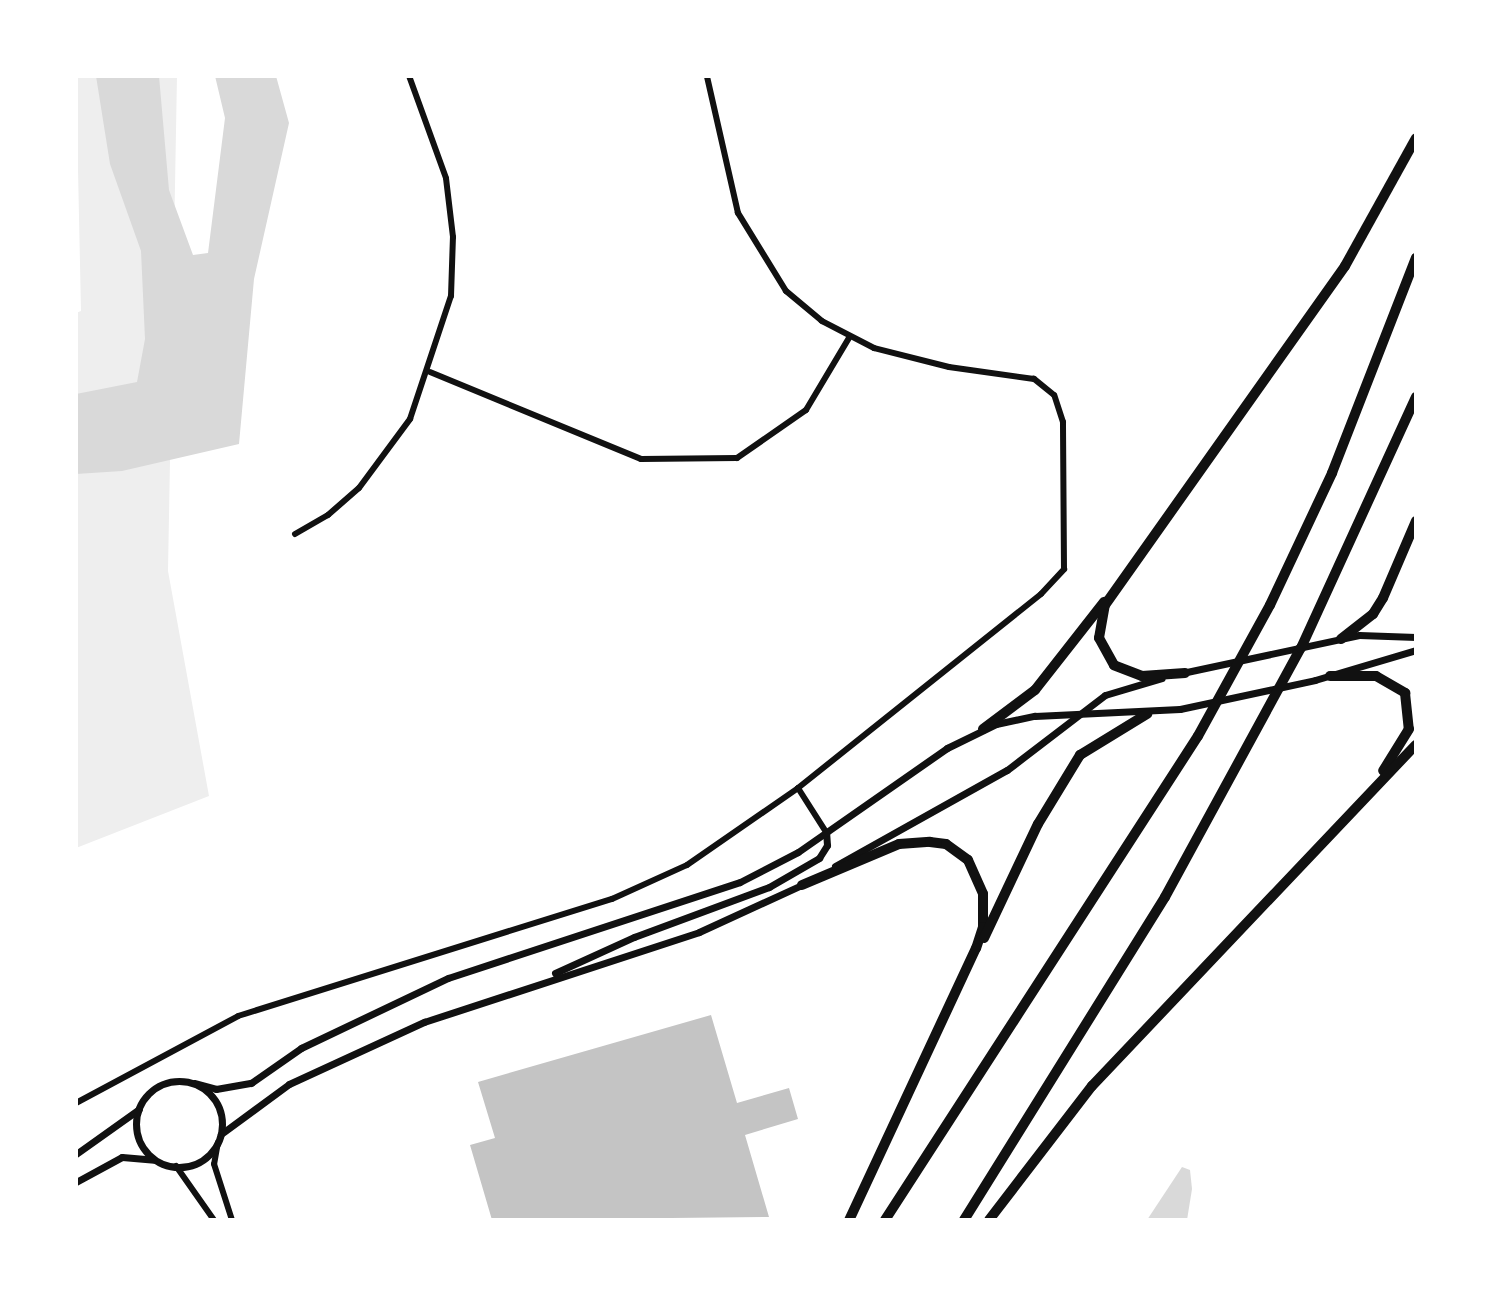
<!DOCTYPE html>
<html>
<head>
<meta charset="utf-8">
<style>
  body { margin:0 }
  #map { position:relative; width:1492px; height:1296px; overflow:hidden; background:#fff; font-family:"Open Sans",sans-serif }
  div>[style] { position:absolute }
  [style*='--x'] { left:calc(var(--x)*1px); top:calc(var(--y)*1px); width:calc(var(--w)*1px); rotate:calc(var(--a)*1deg) }
  .green>* { inset:0; background:#eee }
  .water>* { inset:0; background:#d9d9d9 }
  .building>* { inset:0; background:#c4c4c4 }
  .minor>* { height:6px; margin:-3px; padding:0 3px; transform-origin:3px; border-radius:3px; background:#111 }
  .tertiary>* { height:7px; margin:-3.5px; padding:0 3.5px; transform-origin:3.5px; border-radius:3.5px; background:#111 }
  .tertiary>.ring { margin:-3.5px; padding:0; box-sizing:content-box; background:none; border:7px solid #111; border-radius:50% }
  .trunk>* { height:10px; margin:-5px; padding:0 5px; transform-origin:5px; border-radius:5px; background:#111 }
  span { translate:-50% -50%; white-space:nowrap; text-align:center; line-height:1.15; -webkit-text-stroke:6px #fff; paint-order:stroke }
  .frame { position:absolute; inset:0; border:78px solid #fff; pointer-events:none }
</style>
</head>
<body>
<div id="map">
  <div class="green">
    <i style="clip-path:polygon(76px 76px,177px 76px,168px 571px,209px 796px,76px 848px,76px 313px,81px 311px)"></i>
  </div>
  <div class="water">
    <i style="clip-path:polygon(96px 76px,159px 76px,169px 190px,193px 255px,208px 253px,225px 118px,215px 76px,276px 76px,289px 123px,254px 279px,239px 444px,122px 471px,76px 474px,76px 394px,137px 382px,145px 339px,141px 251px,110px 164px)"></i>
    <i style="clip-path:polygon(1182px 1167px,1190px 1170px,1192px 1189px,1187px 1220px,1147px 1220px)"></i>
  </div>
  <div class="building">
    <i style="clip-path:polygon(711px 1015px,737px 1103px,789px 1088px,798px 1119px,745px 1135px,769px 1217px,492px 1220px,470px 1145px,495px 1138px,478px 1082px)"></i>
  </div>
  <div class="minor">
    <i style="--x:430;--y:372;--w:228;--a:22.4"></i>
    <i style="--x:641;--y:459;--w:96;--a:-0.6"></i>
    <i style="--x:737;--y:458;--w:84;--a:-34.8"></i>
    <i style="--x:806;--y:410;--w:84;--a:-59.2"></i>
    <i style="--x:295;--y:534;--w:38;--a:-30"></i>
    <i style="--x:328;--y:515;--w:41;--a:-41.1"></i>
    <i style="--x:359;--y:488;--w:86;--a:-53.5"></i>
    <i style="--x:410;--y:419;--w:130;--a:-71.6"></i>
    <i style="--x:451;--y:296;--w:59;--a:-88.1"></i>
    <i style="--x:453;--y:237;--w:59;--a:-96.8"></i>
    <i style="--x:446;--y:178;--w:109;--a:-109.9"></i>
    <i style="--x:798;--y:788;--w:52;--a:57.5"></i>
    <i style="--x:76;--y:1103;--w:184;--a:-28.2"></i>
    <i style="--x:238;--y:1016;--w:392;--a:-17.4"></i>
    <i style="--x:612;--y:899;--w:82;--a:-24.4"></i>
    <i style="--x:687;--y:865;--w:135;--a:-34.7"></i>
    <i style="--x:798;--y:788;--w:311;--a:-38.6"></i>
    <i style="--x:1041;--y:594;--w:34;--a:-47"></i>
    <i style="--x:1064;--y:569;--w:147;--a:-90.4"></i>
    <i style="--x:1063;--y:422;--w:28;--a:-108"></i>
    <i style="--x:1054;--y:395;--w:26;--a:-141"></i>
    <i style="--x:1034;--y:379;--w:86;--a:-172"></i>
    <i style="--x:949;--y:367;--w:77;--a:-165.8"></i>
    <i style="--x:874;--y:348;--w:59;--a:-152.6"></i>
    <i style="--x:822;--y:321;--w:47;--a:-140.2"></i>
    <i style="--x:786;--y:291;--w:92;--a:-121.6"></i>
    <i style="--x:738;--y:213;--w:140;--a:-102.8"></i>
    <i style="--x:218;--y:1142;--w:22;--a:100"></i>
    <i style="--x:214;--y:1164;--w:59;--a:72.2"></i>
    <i style="--x:176;--y:1166;--w:66;--a:54.9"></i>
  </div>
  <div class="tertiary">
    <i style="--x:1182;--y:673;--w:181;--a:-12.1"></i>
    <i style="--x:1359;--y:635;--w:57;--a:2"></i>
    <i style="--x:835;--y:866;--w:197;--a:-29.2"></i>
    <i style="--x:1007;--y:770;--w:123;--a:-37.4"></i>
    <i style="--x:1105;--y:695;--w:59;--a:-16.6"></i>
    <i style="--x:555;--y:973;--w:87;--a:-24.5"></i>
    <i style="--x:634;--y:937;--w:144;--a:-20.3"></i>
    <i style="--x:769;--y:887;--w:58;--a:-30.1"></i>
    <i style="--x:819;--y:858;--w:15;--a:-58"></i>
    <i style="--x:827;--y:845;--w:13;--a:-94"></i>
    <i class="ring" style="left:136px;top:1081px;width:79px;height:79px"></i>
    <i style="--x:194;--y:1083;--w:23;--a:15"></i>
    <i style="--x:216;--y:1089;--w:36;--a:-10"></i>
    <i style="--x:251;--y:1083;--w:61;--a:-35"></i>
    <i style="--x:301;--y:1048;--w:163;--a:-25.5"></i>
    <i style="--x:448;--y:978;--w:307;--a:-18.2"></i>
    <i style="--x:740;--y:882;--w:65;--a:-27.3"></i>
    <i style="--x:798;--y:852;--w:182;--a:-34.9"></i>
    <i style="--x:947;--y:748;--w:55;--a:-26.1"></i>
    <i style="--x:996;--y:724;--w:40;--a:-12"></i>
    <i style="--x:1035;--y:716;--w:145;--a:-2.8"></i>
    <i style="--x:1180;--y:709;--w:138;--a:-12.1"></i>
    <i style="--x:1315;--y:680;--w:105;--a:-16.5"></i>
    <i style="--x:221;--y:1134;--w:84;--a:-36.3"></i>
    <i style="--x:289;--y:1084;--w:149;--a:-24.7"></i>
    <i style="--x:424;--y:1022;--w:289;--a:-18.1"></i>
    <i style="--x:699;--y:932;--w:115;--a:-24.6"></i>
    <i style="--x:76;--y:1154;--w:77;--a:-35.5"></i>
    <i style="--x:76;--y:1182;--w:52;--a:-28.5"></i>
    <i style="--x:122;--y:1157;--w:32;--a:5"></i>
  </div>
  <div class="trunk">
    <i style="--x:1341;--y:639;--w:41;--a:-38"></i>
    <i style="--x:1373;--y:614;--w:19;--a:-58"></i>
    <i style="--x:1383;--y:598;--w:84;--a:-66.8"></i>
    <i style="--x:1185;--y:673;--w:43;--a:176"></i>
    <i style="--x:1142;--y:676;--w:30;--a:-159"></i>
    <i style="--x:1114;--y:665;--w:31;--a:-119"></i>
    <i style="--x:1099;--y:638;--w:34;--a:-80"></i>
    <i style="--x:1105;--y:605;--w:415;--a:-54.7"></i>
    <i style="--x:1345;--y:266;--w:146;--a:-61"></i>
    <i style="--x:1330;--y:676;--w:46;--a:0"></i>
    <i style="--x:1376;--y:676;--w:34;--a:30"></i>
    <i style="--x:1405;--y:693;--w:36;--a:84"></i>
    <i style="--x:1409;--y:729;--w:49;--a:121.8"></i>
    <i style="--x:983;--y:729;--w:65;--a:-36.9"></i>
    <i style="--x:1035;--y:690;--w:112;--a:-51.9"></i>
    <i style="--x:802;--y:885;--w:105;--a:-22.9"></i>
    <i style="--x:899;--y:844;--w:31;--a:-4"></i>
    <i style="--x:930;--y:842;--w:16;--a:7"></i>
    <i style="--x:946;--y:844;--w:27;--a:36"></i>
    <i style="--x:968;--y:860;--w:37;--a:66"></i>
    <i style="--x:983;--y:894;--w:33;--a:90"></i>
    <i style="--x:983;--y:927;--w:22;--a:108"></i>
    <i style="--x:976;--y:948;--w:300;--a:115"></i>
    <i style="--x:984;--y:938;--w:126;--a:-64.7"></i>
    <i style="--x:1038;--y:824;--w:81;--a:-58.7"></i>
    <i style="--x:1080;--y:755;--w:79;--a:-31.5"></i>
    <i style="--x:885;--y:1220;--w:576;--a:-57.11"></i>
    <i style="--x:1198;--y:736;--w:149;--a:-61.2"></i>
    <i style="--x:1270;--y:605;--w:146;--a:-64.8"></i>
    <i style="--x:1332;--y:473;--w:231;--a:-68.7"></i>
    <i style="--x:964;--y:1220;--w:380;--a:-58.1"></i>
    <i style="--x:1165;--y:897;--w:284;--a:-61.4"></i>
    <i style="--x:1301;--y:648;--w:276;--a:-65.4"></i>
    <i style="--x:989;--y:1220;--w:169;--a:-52.5"></i>
    <i style="--x:1092;--y:1086;--w:470;--a:-46.5"></i>
  </div>
  <div class="frame"></div>
</div>
</body>
</html>
